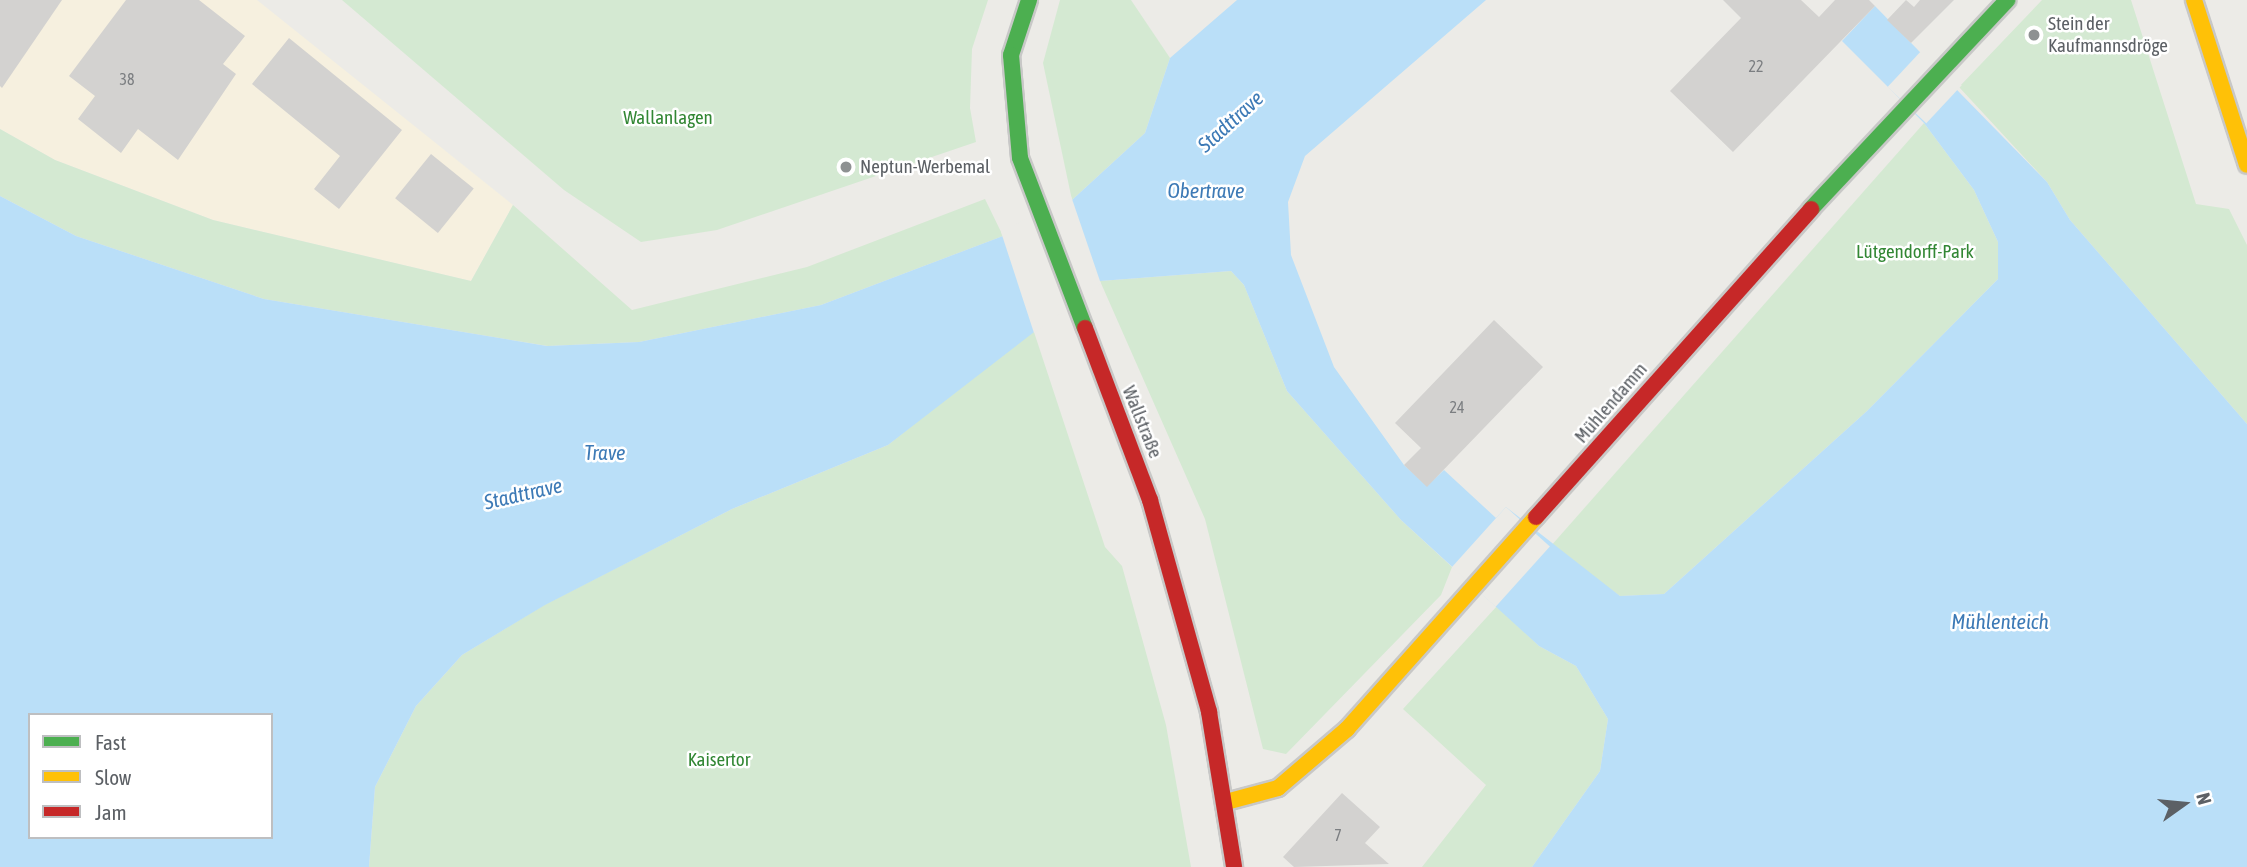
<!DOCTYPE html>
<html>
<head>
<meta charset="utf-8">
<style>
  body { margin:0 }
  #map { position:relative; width:2247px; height:867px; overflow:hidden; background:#ecebe7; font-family:"Asap Condensed",sans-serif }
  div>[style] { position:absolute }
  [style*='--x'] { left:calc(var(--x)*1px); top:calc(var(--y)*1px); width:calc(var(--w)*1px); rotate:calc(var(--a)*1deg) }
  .commercial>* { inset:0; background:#f6f0df }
  .green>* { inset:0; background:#d4e9d2 }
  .water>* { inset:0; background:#badff8 }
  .pier>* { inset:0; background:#ecebe7; transform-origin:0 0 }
  .building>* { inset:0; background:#d3d2d0; transform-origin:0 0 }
  .roads { filter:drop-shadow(2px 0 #c8c8c7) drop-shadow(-2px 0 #c8c8c7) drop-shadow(0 2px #c8c8c7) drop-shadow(0 -2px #c8c8c7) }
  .fast>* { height:16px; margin:-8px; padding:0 8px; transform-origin:8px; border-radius:8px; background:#4caf50 }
  .slow>* { height:16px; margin:-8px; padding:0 8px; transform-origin:8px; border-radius:8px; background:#ffc107 }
  .jam>* { height:16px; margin:-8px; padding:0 8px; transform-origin:8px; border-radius:8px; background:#c62828 }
  .dots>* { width:19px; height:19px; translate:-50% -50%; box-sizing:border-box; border:4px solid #fff; border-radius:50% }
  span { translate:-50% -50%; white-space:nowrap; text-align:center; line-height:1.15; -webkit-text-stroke:5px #fff; paint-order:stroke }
  .number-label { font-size:16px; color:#7b7e81 }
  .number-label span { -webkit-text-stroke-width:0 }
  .poi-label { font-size:19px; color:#5c6065 }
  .left { translate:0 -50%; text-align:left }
  .park-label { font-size:19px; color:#328734 }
  .street-label { font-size:19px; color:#5c6065 }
  .water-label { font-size:21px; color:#3d7ab6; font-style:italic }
  .legend { position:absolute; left:28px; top:713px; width:245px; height:126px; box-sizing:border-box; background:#fff; border:2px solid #bebfc1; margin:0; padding:9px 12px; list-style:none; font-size:21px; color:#5c6065 }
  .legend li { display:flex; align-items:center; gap:14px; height:35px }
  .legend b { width:35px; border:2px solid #bebfc1 }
  .north { position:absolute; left:2149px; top:769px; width:70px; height:70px; -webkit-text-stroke:5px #fff; paint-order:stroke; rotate:75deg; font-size:19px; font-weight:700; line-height:28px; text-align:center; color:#5c6065 }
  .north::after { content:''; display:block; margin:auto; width:24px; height:32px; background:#5c6065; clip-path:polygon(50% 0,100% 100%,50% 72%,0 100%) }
</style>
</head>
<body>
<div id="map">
  <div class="commercial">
    <i style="clip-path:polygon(0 0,257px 0,513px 205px,471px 281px,213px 220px,55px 160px,0 129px)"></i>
  </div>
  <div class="green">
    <i style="clip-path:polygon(342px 0,988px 0,972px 49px,970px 108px,976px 142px,717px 230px,641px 242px,564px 190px)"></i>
    <i style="clip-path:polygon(1060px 0,1131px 0,1170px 58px,1145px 133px,1072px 200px,1043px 63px)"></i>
    <i style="clip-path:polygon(2042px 0,2131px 0,2196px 204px,2229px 209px,2247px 245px,2247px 424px,2070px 220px,2047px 182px,1959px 87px)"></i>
    <i style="clip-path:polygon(1924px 123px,1974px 190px,1998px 242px,1998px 279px,1867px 411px,1664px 594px,1620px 596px,1550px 547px)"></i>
    <i style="clip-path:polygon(0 129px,55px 160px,213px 220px,471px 281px,513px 205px,632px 310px,807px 267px,985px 199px,1003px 236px,821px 305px,639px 342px,548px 346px,264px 299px,76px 236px,0 196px)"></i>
    <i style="clip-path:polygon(1231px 271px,1244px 285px,1287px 391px,1401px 520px,1452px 567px,1441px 595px,1286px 754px,1263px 749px,1205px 519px,1100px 281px)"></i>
    <i style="clip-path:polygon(1033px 329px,1105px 547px,1122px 566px,1166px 725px,1191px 867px,369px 867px,375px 787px,416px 706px,462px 655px,544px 605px,732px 509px,888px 445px)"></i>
    <i style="clip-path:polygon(1497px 606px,1539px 646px,1576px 666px,1608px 719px,1600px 771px,1532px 867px,1422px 867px,1486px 785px,1403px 709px)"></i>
  </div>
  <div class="water">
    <i style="clip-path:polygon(evenodd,1237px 0,1486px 0,1305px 156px,1288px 202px,1291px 255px,1334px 367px,1404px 465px,1427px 486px,1444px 470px,1496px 518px,1506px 507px,1620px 596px,1664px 594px,1867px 411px,1998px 279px,1998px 242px,1974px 190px,1924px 123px,1842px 41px,1875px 6px,2047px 182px,2070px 220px,2247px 424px,2247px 867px,1532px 867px,1600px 771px,1608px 719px,1576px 666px,1539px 646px,1401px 520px,1287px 391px,1244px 285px,1231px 271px,1100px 281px,888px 445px,732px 509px,545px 605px,462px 655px,416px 706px,375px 787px,369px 867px,0 867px,0 196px,76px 236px,264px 299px,547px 346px,639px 342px,821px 305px,1003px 236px,1072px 200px,1145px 133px,1170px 58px,1237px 0,30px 715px,271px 715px,271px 837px,30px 837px,30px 715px)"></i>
  </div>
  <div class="pier">
    <i style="left:1923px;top:49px;width:53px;height:52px;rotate:43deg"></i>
    <i style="clip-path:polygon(1071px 196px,1101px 284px,1034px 333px,1001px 232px)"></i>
    <i style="left:1506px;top:507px;width:59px;height:81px;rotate:42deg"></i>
  </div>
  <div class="building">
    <i style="clip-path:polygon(0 0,62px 0,2px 88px,0 86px)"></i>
    <i style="clip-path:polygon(126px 0,199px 0,245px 36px,223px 64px,236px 74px,178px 160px,138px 129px,121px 153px,78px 119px,95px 96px,69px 76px)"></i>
    <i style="clip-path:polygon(1723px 0,1801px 0,1819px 17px,1835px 0,1869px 0,1875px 6px,1733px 152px,1670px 91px,1741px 18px)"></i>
    <i style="clip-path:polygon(1906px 0,1914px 7px,1920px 0,1954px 0,1911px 43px,1887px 20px)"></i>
    <i style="clip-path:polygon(289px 38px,402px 130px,339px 209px,314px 189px,340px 156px,252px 84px)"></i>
    <i style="left:431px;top:154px;width:55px;height:57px;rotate:39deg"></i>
    <i style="clip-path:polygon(1494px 320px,1543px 367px,1427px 487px,1404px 465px,1421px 448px,1395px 423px)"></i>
    <i style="clip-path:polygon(1342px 793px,1380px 827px,1365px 843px,1389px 864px,1294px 867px,1283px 857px)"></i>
  </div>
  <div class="roads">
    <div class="fast">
      <i style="--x:1029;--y:0;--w:58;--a:108.1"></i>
      <i style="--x:1011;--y:55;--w:103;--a:85"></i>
      <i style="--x:1020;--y:158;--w:182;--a:69.1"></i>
      <i style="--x:1811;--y:209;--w:287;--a:-46.8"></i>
    </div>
    <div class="slow">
      <i style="--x:2194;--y:0;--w:173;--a:72.2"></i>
      <i style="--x:1226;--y:802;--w:54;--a:-15.1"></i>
      <i style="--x:1278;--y:788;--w:91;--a:-40.5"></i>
      <i style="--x:1347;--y:729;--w:284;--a:-48.3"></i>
    </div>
    <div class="jam">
      <i style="--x:1085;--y:328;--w:184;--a:69.3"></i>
      <i style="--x:1150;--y:500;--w:220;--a:74.4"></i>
      <i style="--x:1209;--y:712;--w:157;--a:80.8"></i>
      <i style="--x:1536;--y:517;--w:413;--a:-48.2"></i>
    </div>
  </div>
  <div class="dots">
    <i style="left:2034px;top:35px;background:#8e9192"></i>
    <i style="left:846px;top:167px;background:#8e9192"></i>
  </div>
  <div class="number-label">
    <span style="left:1756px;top:66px">22</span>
    <span style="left:127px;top:79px">38</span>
    <span style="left:1457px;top:407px">24</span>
    <span style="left:1338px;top:835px">7</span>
  </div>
  <div class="poi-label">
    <span class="left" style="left:2048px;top:35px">Stein der<br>Kaufmannsdröge</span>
    <span class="left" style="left:860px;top:167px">Neptun-Werbemal</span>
  </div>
  <div class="park-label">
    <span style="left:668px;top:118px">Wallanlagen</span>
    <span style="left:1915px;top:252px">Lütgendorff-Park</span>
    <span style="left:719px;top:760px">Kaisertor</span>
  </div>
  <div class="street-label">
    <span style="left:1611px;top:403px;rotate:-49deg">Mühlendamm</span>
    <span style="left:1142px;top:422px;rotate:68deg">Wallstraße</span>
  </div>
  <div class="water-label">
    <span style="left:1230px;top:121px;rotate:-42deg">Stadttrave</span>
    <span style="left:1206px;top:190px">Obertrave</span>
    <span style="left:605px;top:452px">Trave</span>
    <span style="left:523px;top:493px;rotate:-13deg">Stadttrave</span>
    <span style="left:2000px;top:621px">Mühlenteich</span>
  </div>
  <ul class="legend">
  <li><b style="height:9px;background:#4caf50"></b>Fast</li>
  <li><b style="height:9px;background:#ffc107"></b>Slow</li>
  <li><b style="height:9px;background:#c62828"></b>Jam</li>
  </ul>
  <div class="north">N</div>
</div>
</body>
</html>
